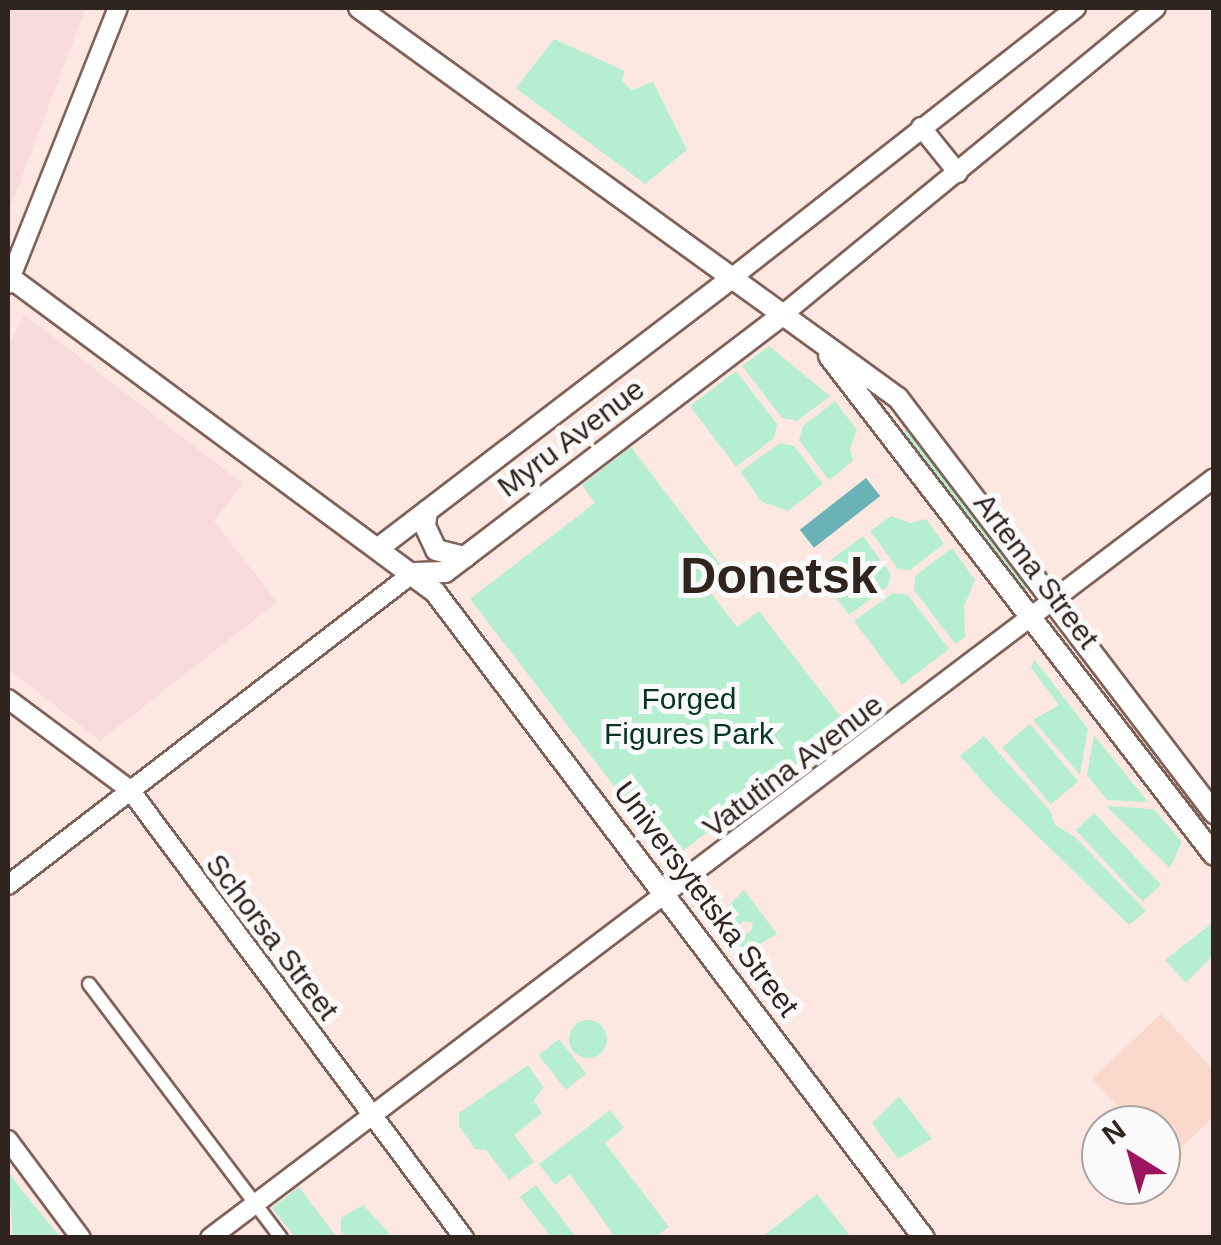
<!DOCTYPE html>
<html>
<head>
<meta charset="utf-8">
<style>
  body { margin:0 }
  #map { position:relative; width:1221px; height:1245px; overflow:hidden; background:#fce8e0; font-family:Helvetica,sans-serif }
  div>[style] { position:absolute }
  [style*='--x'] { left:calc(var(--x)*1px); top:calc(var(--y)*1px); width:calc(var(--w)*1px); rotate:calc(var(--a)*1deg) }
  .built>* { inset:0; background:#fad9cc }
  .medical>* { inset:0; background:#f7dcdb }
  .green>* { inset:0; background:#b5efd0; transform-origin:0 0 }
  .round { border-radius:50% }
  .water>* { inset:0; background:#69b3b7; transform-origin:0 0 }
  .roads { filter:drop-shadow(2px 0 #7f6257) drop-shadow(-2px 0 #7f6257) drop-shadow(0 2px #7f6257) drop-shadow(0 -2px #7f6257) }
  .street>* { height:12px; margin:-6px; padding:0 6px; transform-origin:6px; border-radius:6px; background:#fff }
  .secondary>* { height:18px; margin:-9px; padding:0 9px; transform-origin:9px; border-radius:9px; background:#fff }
  .primary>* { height:20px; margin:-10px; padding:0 10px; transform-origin:10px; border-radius:10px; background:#fff }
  span { translate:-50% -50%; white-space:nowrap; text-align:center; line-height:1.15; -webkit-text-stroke:10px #fafafa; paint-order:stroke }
  .street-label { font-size:30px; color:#30241f }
  .park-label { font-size:30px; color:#033522 }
  .town-label { font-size:50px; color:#30241f; font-weight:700 }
  .frame { position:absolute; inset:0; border:10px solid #30241f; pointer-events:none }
  .north { position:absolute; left:1081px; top:1105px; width:100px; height:100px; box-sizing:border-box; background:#fafafa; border:2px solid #a9a4a2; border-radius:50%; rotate:323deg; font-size:28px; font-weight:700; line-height:40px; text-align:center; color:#30241f }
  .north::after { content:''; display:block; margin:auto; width:35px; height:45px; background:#9e135f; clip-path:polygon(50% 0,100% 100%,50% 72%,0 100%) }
</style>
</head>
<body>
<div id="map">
  <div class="built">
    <i style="clip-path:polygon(1161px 1014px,1213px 1069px,1213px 1117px,1169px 1159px,1161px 1151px,1161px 1125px,1136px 1125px,1092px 1079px)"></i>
  </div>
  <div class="medical">
    <i style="clip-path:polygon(8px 8px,86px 8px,8px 213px)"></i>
    <i style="clip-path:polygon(24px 314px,243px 484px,214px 521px,277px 602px,100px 741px,8px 669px,8px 348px)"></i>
  </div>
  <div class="green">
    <i style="clip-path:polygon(554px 39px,625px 71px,622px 81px,632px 90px,653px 82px,687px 150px,645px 184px,525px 95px,516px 88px)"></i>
    <i style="clip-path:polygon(769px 346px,830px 396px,797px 421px,782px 418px,742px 366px)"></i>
    <i style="clip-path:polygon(736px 371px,777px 424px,774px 438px,736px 467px,690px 406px)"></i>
    <i style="clip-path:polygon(835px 401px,857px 430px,850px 448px,853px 461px,829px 480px,799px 440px,803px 426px)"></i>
    <i style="clip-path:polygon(907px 424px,1033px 584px,1023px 591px,903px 435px)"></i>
    <i style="clip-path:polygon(780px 443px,794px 446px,823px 484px,788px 511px,762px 502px,740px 472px)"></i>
    <i style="clip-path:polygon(631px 447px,720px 564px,700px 579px,737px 627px,759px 611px,847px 725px,671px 860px,470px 599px,595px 503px,582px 485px)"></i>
    <i style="clip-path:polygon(891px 516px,910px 523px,926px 519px,944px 544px,910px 570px,898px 569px,870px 531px)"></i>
    <i style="clip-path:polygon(863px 536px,891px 574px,888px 586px,849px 615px,824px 581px,827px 563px)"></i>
    <i style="clip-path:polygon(952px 548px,975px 580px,964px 606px,965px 637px,955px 644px,914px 590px,915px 576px)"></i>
    <i style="clip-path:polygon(893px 593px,908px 595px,949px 649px,902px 685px,854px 621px)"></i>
    <i style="clip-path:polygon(1034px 659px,1088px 729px,1080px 775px,1033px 720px,1059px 705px,1031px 668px)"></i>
    <i style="left:1030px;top:724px;width:75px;height:36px;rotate:50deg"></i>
    <i style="clip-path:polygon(1094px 735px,1148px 802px,1107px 800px,1087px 775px)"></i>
    <i style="clip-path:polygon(984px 736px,1051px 812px,1055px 825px,1075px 837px,1146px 911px,1129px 925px,993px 793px,960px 756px)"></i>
    <i style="clip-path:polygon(1106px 806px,1154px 809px,1182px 842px,1170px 868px)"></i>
    <i style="left:1094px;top:813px;width:98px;height:25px;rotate:47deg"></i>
    <i style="clip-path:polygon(744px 890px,777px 934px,743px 954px,733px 940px,751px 931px,753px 923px,743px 921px,730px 936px,716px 918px)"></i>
    <i style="clip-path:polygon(1213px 922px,1213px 955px,1186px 983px,1165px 960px)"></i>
    <i class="round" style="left:569px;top:1020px;width:38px;height:38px"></i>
    <i style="left:559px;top:1039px;width:44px;height:26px;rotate:52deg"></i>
    <i style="clip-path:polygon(528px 1065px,543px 1087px,534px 1101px,542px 1113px,514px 1135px,534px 1162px,509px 1180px,486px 1150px,475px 1149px,459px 1126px,459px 1113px)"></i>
    <i style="clip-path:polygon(899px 1096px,932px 1139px,898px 1159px,872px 1123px)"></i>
    <i style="clip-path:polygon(610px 1110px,624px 1128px,605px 1143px,669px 1227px,655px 1237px,615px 1237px,570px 1174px,555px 1185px,539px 1164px)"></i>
    <i style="clip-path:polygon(8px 1171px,17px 1184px,60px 1237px,13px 1237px)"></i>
    <i style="clip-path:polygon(536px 1185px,576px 1237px,551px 1237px,520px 1197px)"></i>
    <i style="clip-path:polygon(299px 1187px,337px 1237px,295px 1237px,272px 1208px)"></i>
    <i style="clip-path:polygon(817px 1194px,851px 1237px,762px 1237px)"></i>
    <i style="clip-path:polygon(363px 1205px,389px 1233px,383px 1237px,346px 1237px,341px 1231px,341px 1218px)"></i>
  </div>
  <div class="water">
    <i style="left:866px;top:478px;width:23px;height:84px;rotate:52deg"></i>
  </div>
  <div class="roads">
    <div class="street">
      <i style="--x:89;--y:984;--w:318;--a:52.9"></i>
    </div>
    <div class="secondary">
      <i style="--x:921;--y:127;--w:59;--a:51.2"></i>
      <i style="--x:729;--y:280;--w:441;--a:-38.1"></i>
      <i style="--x:8;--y:284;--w:297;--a:-68.3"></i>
      <i style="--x:781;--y:316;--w:485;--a:-39.4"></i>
      <i style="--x:8;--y:699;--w:152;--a:36.7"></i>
      <i style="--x:130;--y:790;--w:559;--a:53.29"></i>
      <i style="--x:8;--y:885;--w:511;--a:-37.61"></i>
      <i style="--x:8;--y:1140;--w:122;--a:53.3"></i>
      <i style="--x:210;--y:1238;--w:1259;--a:-37.12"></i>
    </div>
    <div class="primary">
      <i style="--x:359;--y:8;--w:665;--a:35.89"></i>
      <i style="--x:898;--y:398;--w:522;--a:52.71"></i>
      <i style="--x:8;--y:276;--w:531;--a:36.5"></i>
      <i style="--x:435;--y:592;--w:810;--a:52.88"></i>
      <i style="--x:829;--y:356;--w:630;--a:52.35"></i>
      <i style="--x:427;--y:511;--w:15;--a:98"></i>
      <i style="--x:425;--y:526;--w:26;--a:65"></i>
      <i style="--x:436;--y:550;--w:30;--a:14"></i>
      <i style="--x:380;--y:547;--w:439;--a:-37.4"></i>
      <i style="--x:415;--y:573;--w:30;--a:-2"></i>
      <i style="--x:445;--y:572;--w:422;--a:-37.3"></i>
    </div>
  </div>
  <div class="street-label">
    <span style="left:571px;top:438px;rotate:-37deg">Myru Avenue</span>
    <span style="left:1036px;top:571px;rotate:53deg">Artema Street</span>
    <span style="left:793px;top:766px;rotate:-37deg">Vatutina Avenue</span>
    <span style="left:706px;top:899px;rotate:53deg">Universytetska Street</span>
    <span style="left:272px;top:937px;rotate:53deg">Schorsa Street</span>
  </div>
  <div class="park-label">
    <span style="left:689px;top:716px">Forged<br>Figures Park</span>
  </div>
  <div class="town-label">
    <span style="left:779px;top:577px">Donetsk</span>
  </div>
  <div class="frame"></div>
  <div class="north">N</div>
</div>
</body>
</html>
